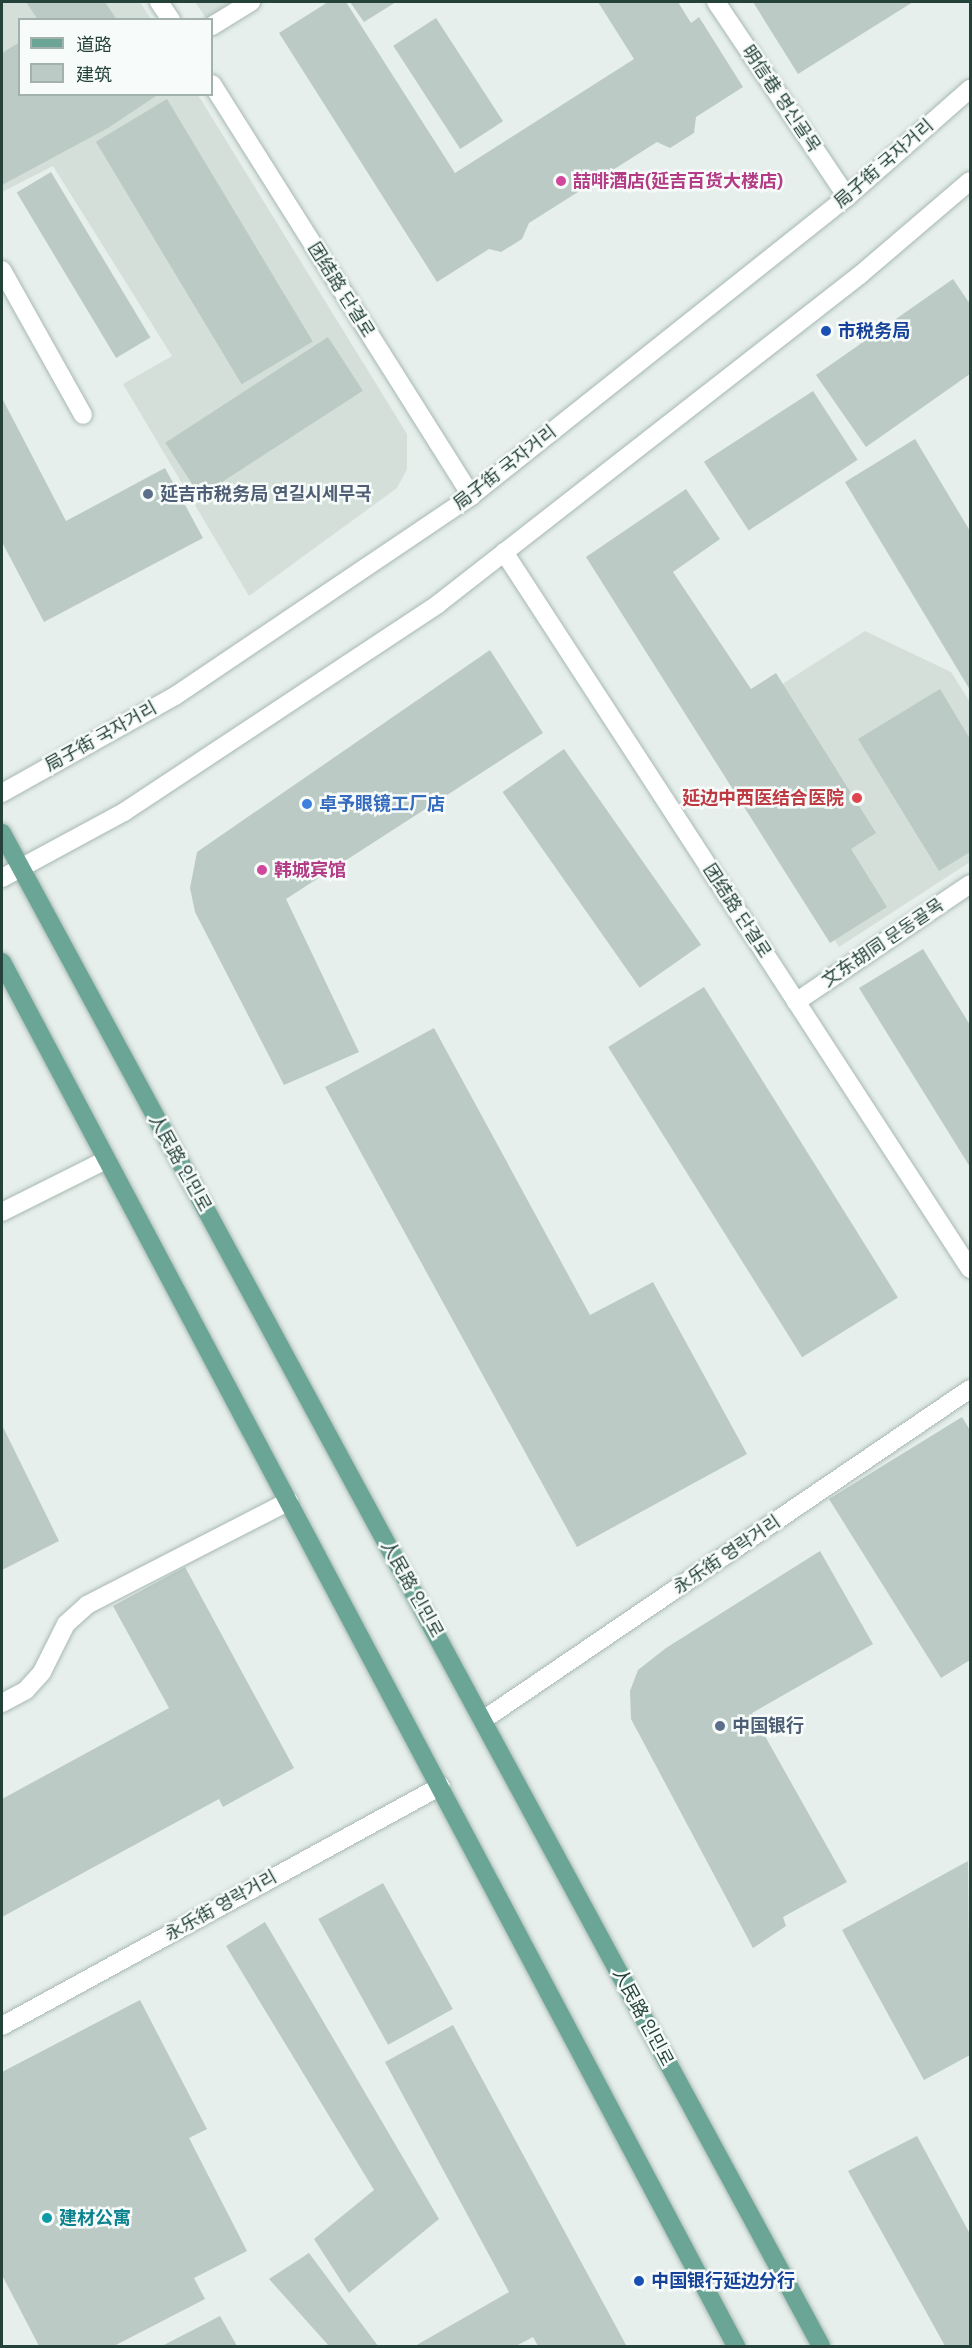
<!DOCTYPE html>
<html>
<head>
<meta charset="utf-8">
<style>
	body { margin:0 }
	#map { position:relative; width:972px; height:2348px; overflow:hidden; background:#e6efeb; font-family:"IBM Plex Sans","Noto Sans SC","Noto Sans KR",sans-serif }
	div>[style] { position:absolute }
	.built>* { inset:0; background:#d4dfda }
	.building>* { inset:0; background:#bbcac4; transform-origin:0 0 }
	.roads { filter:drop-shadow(0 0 2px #a8b8b2) drop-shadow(0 0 2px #a8b8b2) }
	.service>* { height:18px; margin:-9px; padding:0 9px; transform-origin:9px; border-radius:9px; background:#fff }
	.minor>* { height:18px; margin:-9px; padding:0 9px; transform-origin:9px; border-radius:9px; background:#fff }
	.tertiary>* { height:18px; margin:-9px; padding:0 9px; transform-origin:9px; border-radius:9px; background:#fff }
	.secondary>* { height:18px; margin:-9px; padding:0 9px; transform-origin:9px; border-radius:9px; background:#fff }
	.primary>* { height:18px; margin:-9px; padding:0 9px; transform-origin:9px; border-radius:9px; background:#6aa596 }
	.dots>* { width:16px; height:16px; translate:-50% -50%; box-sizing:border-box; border:3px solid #f7fbf9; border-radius:50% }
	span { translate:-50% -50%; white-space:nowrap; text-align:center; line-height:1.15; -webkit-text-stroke:5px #f7fbf9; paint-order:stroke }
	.street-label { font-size:18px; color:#24423a }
	.hotel-label { font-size:18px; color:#b23c85; font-weight:700 }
	.left { translate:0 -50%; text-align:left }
	.transit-label { font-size:18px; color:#164399; font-weight:700 }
	.service-label { font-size:18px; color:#4e5e75; font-weight:700 }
	.health-label { font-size:18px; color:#be3a42; font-weight:700 }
	.right { translate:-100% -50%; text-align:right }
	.shop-label { font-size:18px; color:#366cbe; font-weight:700 }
	.culture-label { font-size:18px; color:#0d838f; font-weight:700 }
	.frame { position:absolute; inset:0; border:3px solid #24423a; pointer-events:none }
	.legend { position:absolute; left:18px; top:18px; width:195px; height:78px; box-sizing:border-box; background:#f7fbf9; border:2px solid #a3b1ad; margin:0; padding:8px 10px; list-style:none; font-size:18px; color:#24423a }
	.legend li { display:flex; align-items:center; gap:12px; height:30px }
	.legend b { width:30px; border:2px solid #a3b1ad }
</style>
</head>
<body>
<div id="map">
	<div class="built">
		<div style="clip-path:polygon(2px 2px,140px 2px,151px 19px,20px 20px,20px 94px,198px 95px,407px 434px,407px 469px,397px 488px,249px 596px,123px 384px,172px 356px,53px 166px,2px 192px)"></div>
		<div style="clip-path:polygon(195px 2px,232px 2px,206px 18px)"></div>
		<div style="clip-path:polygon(865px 631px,951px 672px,970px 702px,970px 862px,839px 947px,703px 735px)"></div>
	</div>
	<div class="building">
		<div style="clip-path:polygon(26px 2px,105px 2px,117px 20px,38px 20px)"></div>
		<div style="clip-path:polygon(328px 2px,346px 2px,455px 173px,634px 59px,598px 2px,678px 2px,691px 23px,699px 17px,743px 87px,696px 117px,694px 133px,670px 148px,657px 142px,529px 223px,522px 239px,501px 252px,489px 249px,437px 282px,279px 33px)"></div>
		<div style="clip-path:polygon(350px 2px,396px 2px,364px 22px)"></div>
		<div style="clip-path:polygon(753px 2px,913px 2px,798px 74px)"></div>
		<div style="left:436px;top:18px;width:123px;height:51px;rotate:57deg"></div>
		<div style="clip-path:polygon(20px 42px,20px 94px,159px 94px,108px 128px,2px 185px,2px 53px)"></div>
		<div style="left:167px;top:99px;width:283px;height:83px;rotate:59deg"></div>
		<div style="left:51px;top:172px;width:193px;height:40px;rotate:59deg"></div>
		<div style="clip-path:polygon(953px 279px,970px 304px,970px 374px,866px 447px,816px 375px)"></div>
		<div style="left:328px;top:337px;width:64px;height:194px;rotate:57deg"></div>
		<div style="left:813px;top:391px;width:82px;height:130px;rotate:57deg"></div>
		<div style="clip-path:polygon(2px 398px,66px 521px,165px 468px,203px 538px,44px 622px,2px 542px)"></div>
		<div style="clip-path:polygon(915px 439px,970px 531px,970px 690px,845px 482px)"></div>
		<div style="clip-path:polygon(686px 489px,720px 539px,673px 572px,751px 689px,776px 673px,876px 833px,851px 849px,887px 907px,830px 943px,586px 557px)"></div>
		<div style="clip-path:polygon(490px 650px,543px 733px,286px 899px,359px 1052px,284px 1085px,195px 912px,190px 888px,197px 852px)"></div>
		<div style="clip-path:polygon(940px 689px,970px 739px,970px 852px,939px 871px,858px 739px)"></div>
		<div style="left:564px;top:749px;width:239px;height:75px;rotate:55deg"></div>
		<div style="clip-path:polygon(923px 949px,970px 1025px,970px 1167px,859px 988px)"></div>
		<div style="left:704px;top:987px;width:366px;height:113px;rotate:58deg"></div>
		<div style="clip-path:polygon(434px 1028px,590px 1315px,653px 1282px,747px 1454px,577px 1547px,325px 1087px)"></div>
		<div style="clip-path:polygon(962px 1417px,970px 1430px,970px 1660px,941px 1678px,829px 1499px)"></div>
		<div style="clip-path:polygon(2px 1425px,59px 1541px,2px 1570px)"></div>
		<div style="clip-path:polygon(820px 1551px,873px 1644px,752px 1713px,847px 1882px,783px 1917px,786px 1926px,753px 1948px,631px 1719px,630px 1691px,638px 1670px,666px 1648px)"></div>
		<div style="clip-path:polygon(185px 1567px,294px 1768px,223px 1807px,219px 1799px,2px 1917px,2px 1799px,169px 1708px,113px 1606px)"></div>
		<div style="clip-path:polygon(968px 1861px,970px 2055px,924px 2080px,842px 1930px)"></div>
		<div style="left:383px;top:1883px;width:144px;height:74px;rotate:61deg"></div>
		<div style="clip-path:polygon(265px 1922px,439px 2219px,349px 2293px,314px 2239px,374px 2190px,226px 1946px)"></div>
		<div style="clip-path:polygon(140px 2000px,207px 2129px,189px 2138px,247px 2251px,194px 2278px,205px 2299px,114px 2346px,39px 2346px,2px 2275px,2px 2072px)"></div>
		<div style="clip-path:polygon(453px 2025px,626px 2345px,624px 2346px,538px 2346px,533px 2337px,516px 2346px,415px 2346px,509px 2292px,385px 2062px)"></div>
		<div style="clip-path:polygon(917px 2136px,970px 2234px,970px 2345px,967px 2346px,945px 2346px,848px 2171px)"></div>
		<div style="clip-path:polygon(309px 2253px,378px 2346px,329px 2346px,269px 2279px)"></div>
		<div style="clip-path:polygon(220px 2316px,237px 2346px,162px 2346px)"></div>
	</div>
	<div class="roads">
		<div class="service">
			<div style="left:2px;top:270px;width:166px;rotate:60.8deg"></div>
			<div style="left:2px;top:1212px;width:116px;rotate:-26.6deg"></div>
			<div style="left:2px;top:1703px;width:27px;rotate:-28deg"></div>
			<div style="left:26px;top:1690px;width:24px;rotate:-48deg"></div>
			<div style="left:42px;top:1672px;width:54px;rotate:-63.4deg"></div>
			<div style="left:66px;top:1624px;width:28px;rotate:-42deg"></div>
			<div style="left:87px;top:1605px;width:227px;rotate:-27.2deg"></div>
		</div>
		<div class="minor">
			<div style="left:159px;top:2px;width:22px;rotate:56deg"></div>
			<div style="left:716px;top:2px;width:235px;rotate:56.1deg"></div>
			<div style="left:212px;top:26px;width:46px;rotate:-31.6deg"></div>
			<div style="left:212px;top:84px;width:487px;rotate:57.8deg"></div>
			<div style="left:504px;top:552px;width:855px;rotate:56.98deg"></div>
			<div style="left:796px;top:1002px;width:210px;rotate:-34.1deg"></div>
			<div style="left:483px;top:1720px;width:589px;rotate:-34.2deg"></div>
		</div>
		<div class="tertiary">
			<div style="left:2px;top:2026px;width:500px;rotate:-28.67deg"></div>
		</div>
		<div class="secondary">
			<div style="left:2px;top:793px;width:198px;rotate:-29.3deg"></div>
			<div style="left:175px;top:696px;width:357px;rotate:-34deg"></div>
			<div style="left:471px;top:496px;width:480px;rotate:-38.5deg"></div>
			<div style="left:847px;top:197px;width:164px;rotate:-41.3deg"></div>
			<div style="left:2px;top:878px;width:139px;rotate:-28.4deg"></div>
			<div style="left:124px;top:812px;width:377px;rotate:-33.5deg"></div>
			<div style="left:438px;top:604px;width:536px;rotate:-37.96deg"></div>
			<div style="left:861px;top:274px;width:143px;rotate:-40.5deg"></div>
		</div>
		<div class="primary">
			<div style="left:2px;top:833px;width:1720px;rotate:61.57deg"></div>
			<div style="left:2px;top:962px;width:1567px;rotate:62.06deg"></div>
		</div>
	</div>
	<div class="dots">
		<div style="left:561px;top:181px;background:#d1479c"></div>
		<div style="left:826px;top:331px;background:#1a4fb4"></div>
		<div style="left:148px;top:494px;background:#5c6f8a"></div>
		<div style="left:857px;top:798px;background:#e0444e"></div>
		<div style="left:307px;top:804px;background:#3f7fe0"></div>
		<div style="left:262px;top:870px;background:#d1479c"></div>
		<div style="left:720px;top:1726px;background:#5c6f8a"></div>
		<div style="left:47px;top:2218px;background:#0f9aa8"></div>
		<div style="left:639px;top:2281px;background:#1a4fb4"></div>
	</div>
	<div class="street-label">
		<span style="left:781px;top:99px;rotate:56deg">明信巷 명신골목</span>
		<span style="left:884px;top:164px;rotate:-41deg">局子街 국자거리</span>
		<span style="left:341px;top:290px;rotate:58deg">团结路 단결로</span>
		<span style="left:505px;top:468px;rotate:-38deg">局子街 국자거리</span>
		<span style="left:101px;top:737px;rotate:-29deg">局子街 국자거리</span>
		<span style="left:737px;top:911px;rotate:57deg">团结路 단결로</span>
		<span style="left:883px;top:943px;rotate:-34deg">文东胡同 문동골목</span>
		<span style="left:180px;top:1163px;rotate:61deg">人民路 인민로</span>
		<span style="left:727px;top:1555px;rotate:-34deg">永乐街 영락거리</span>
		<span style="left:412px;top:1589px;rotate:61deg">人民路 인민로</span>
		<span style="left:221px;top:1906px;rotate:-29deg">永乐街 영락거리</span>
		<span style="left:643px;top:2017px;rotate:62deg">人民路 인민로</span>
	</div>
	<div class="hotel-label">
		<span class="left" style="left:573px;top:181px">喆啡酒店(延吉百货大楼店)</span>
		<span class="left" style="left:274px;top:870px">韩城宾馆</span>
	</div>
	<div class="transit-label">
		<span class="left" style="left:838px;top:331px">市税务局</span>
		<span class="left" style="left:651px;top:2281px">中国银行延边分行</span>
	</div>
	<div class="service-label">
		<span class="left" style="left:160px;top:494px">延吉市税务局 연길시세무국</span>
		<span class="left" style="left:732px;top:1726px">中国银行</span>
	</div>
	<div class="health-label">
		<span class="right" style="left:844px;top:798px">延边中西医结合医院</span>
	</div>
	<div class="shop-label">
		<span class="left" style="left:319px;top:804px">卓予眼镜工厂店</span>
	</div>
	<div class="culture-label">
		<span class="left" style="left:59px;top:2218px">建材公寓</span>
	</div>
	<div class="frame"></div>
	<ul class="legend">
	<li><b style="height:8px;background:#6aa596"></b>道路</li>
	<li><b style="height:16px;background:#bbcac4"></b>建筑</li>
	</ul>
</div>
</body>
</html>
